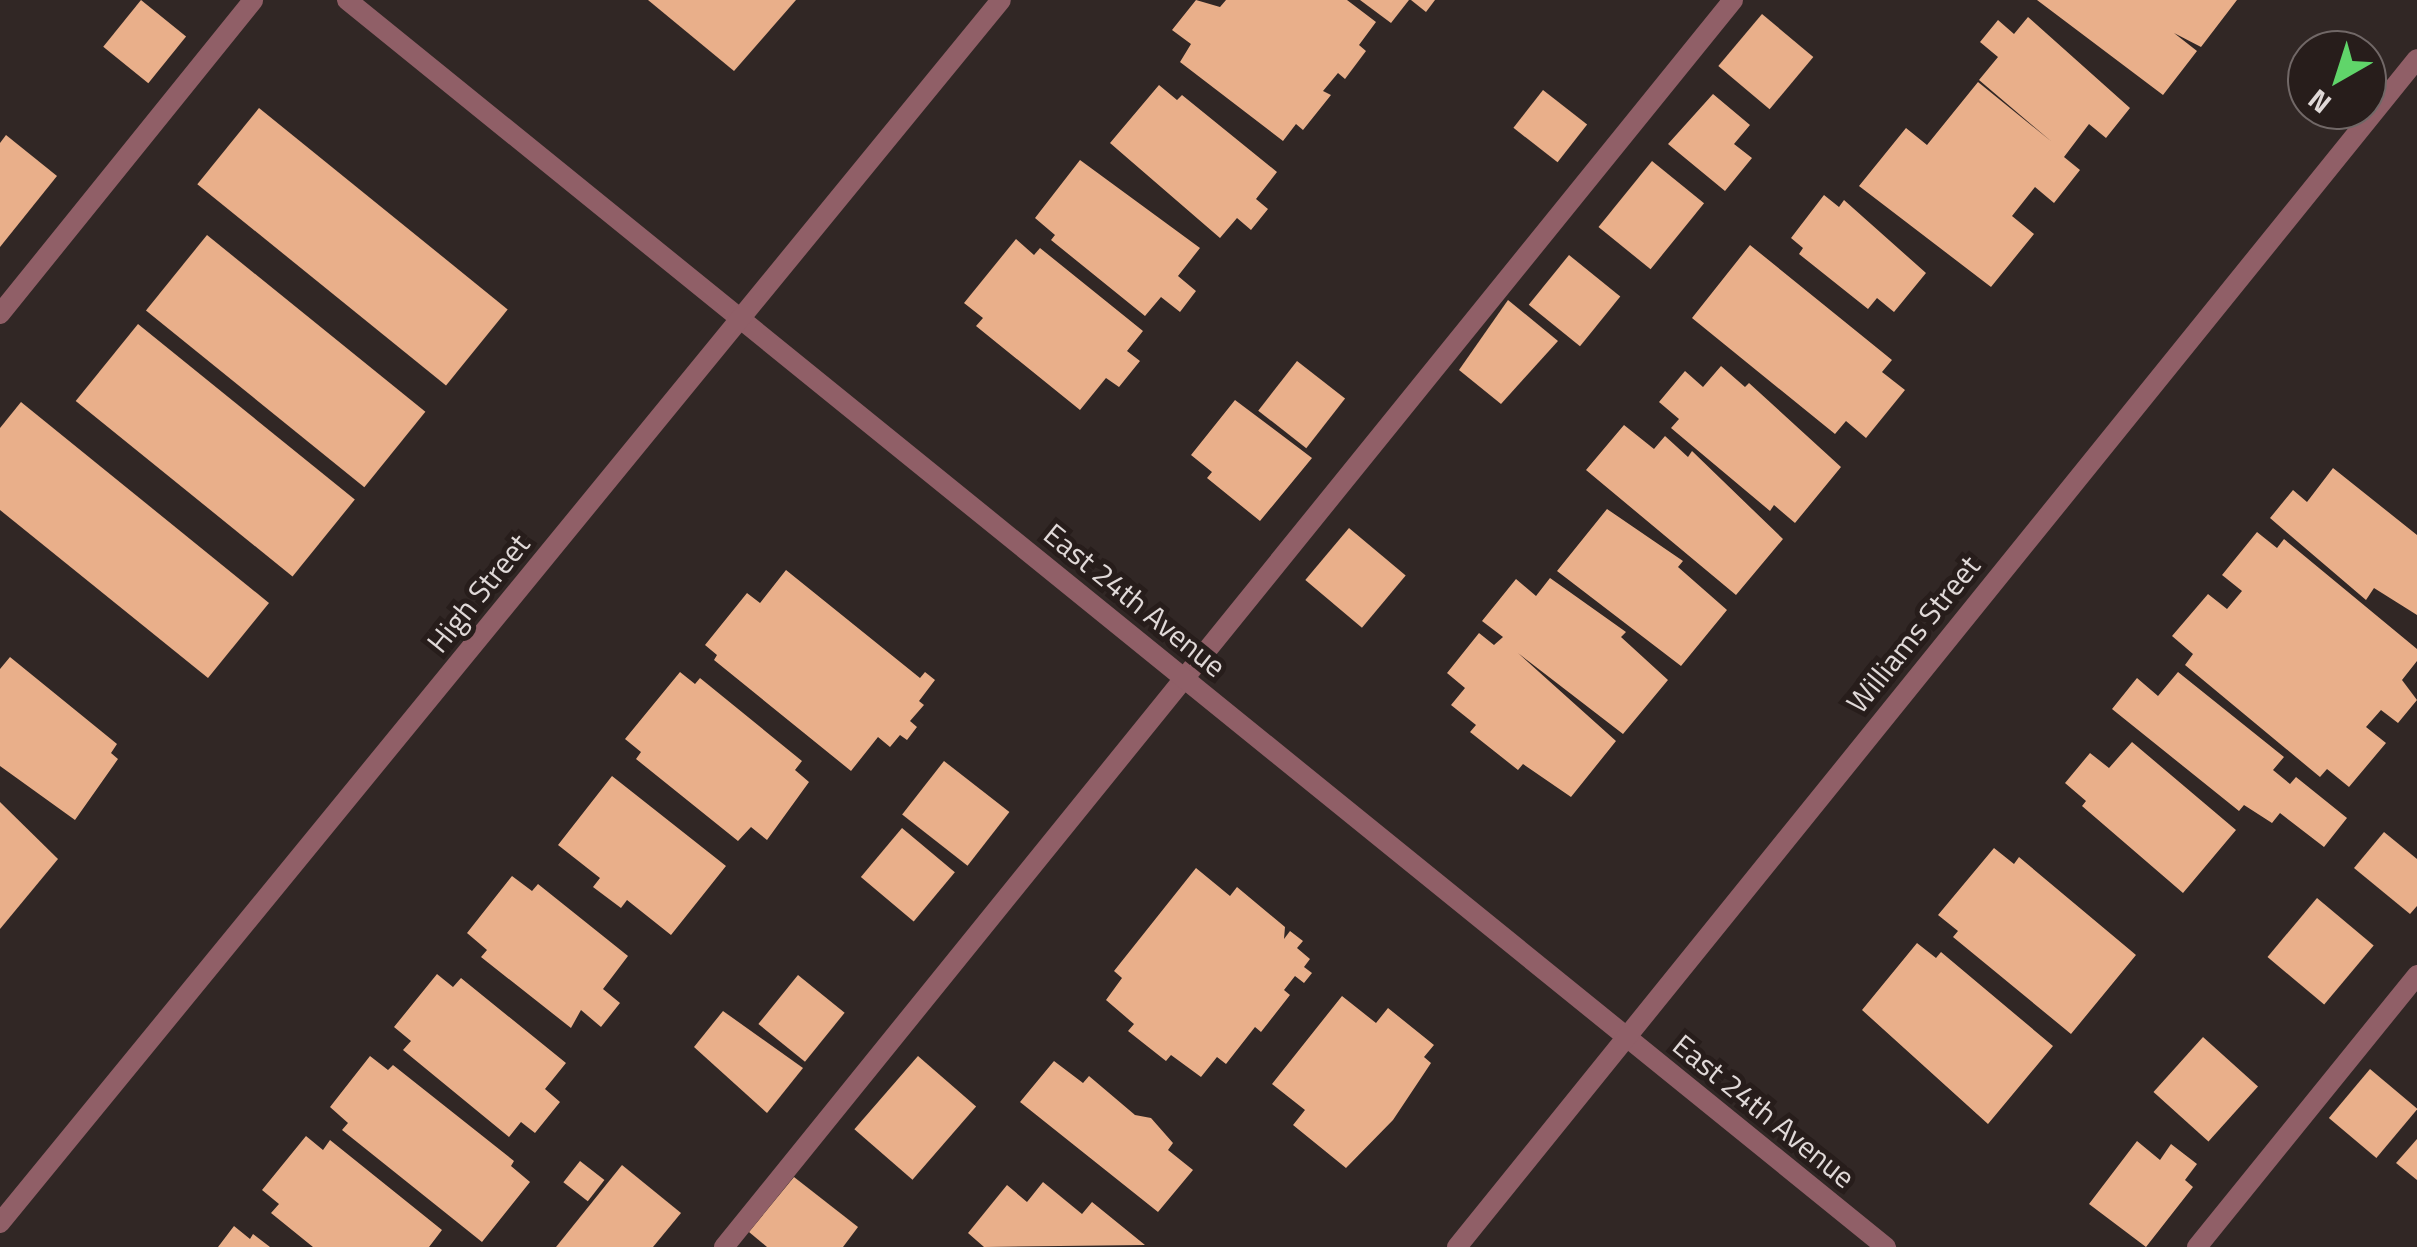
<!DOCTYPE html>
<html>
<head>
<meta charset="utf-8">
<style>
	body { margin:0 }
	#map { position:relative; width:2417px; height:1247px; overflow:hidden; background:#312725; font-family:"Titillium Web",sans-serif }
	div>[style] { position:absolute }
	.building>* { inset:0; background:#e9af8a; transform-origin:0 0 }
	.service>* { height:20px; margin:-10px; padding:0 10px; transform-origin:10px; border-radius:10px; background:#905f67 }
	.minor>* { height:20px; margin:-10px; padding:0 10px; transform-origin:10px; border-radius:10px; background:#905f67 }
	span { translate:-50% -50%; white-space:nowrap; text-align:center; line-height:1.15; -webkit-text-stroke:10px #271d1b; paint-order:stroke }
	.street-label { font-size:30px; color:#e0d9d8 }
	.north { position:absolute; left:2287px; top:30px; width:100px; height:100px; box-sizing:border-box; background:#271d1b; border:2px solid #716867; border-radius:50%; rotate:219deg; font-size:28px; font-weight:700; line-height:40px; text-align:center; color:#e0d9d8 }
	.north::after { content:''; display:block; margin:auto; width:35px; height:45px; background:#60d56a; clip-path:polygon(50% 0,100% 100%,50% 72%,0 100%) }
</style>
</head>
<body>
<div id="map">
	<div class="building">
		<div style="left:141px;top:0;width:58px;height:60px;rotate:39deg"></div>
		<div style="clip-path:polygon(648px 0,796px 0,734px 71px)"></div>
		<div style="clip-path:polygon(1196px 0,1220px 7px,1226px 0,1347px 0,1376px 22px,1359px 45px,1366px 51px,1345px 79px,1338px 73px,1323px 91px,1331px 95px,1303px 130px,1296px 124px,1283px 141px,1180px 62px,1191px 44px,1172px 30px)"></div>
		<div style="clip-path:polygon(1360px 0,1409px 0,1391px 23px)"></div>
		<div style="clip-path:polygon(1411px 0,1435px 0,1426px 12px)"></div>
		<div style="clip-path:polygon(2037px 0,2237px 0,2201px 47px,2174px 33px,2197px 51px,2163px 95px)"></div>
		<div style="left:1762px;top:14px;width:67px;height:68px;rotate:40deg"></div>
		<div style="clip-path:polygon(2028px 17px,2130px 108px,2106px 138px,2089px 124px,2064px 157px,2080px 170px,2054px 203px,2035px 187px,2012px 216px,2034px 234px,1991px 287px,1859px 186px,1906px 128px,1927px 145px,1978px 82px,2052px 142px,1979px 80px,1998px 57px,1980px 42px,1998px 20px,2014px 34px)"></div>
		<div style="clip-path:polygon(1159px 85px,1177px 100px,1182px 95px,1277px 172px,1256px 199px,1268px 209px,1251px 230px,1237px 218px,1220px 238px,1110px 143px)"></div>
		<div style="left:1543px;top:90px;width:56px;height:48px;rotate:38deg"></div>
		<div style="clip-path:polygon(1713px 94px,1750px 125px,1734px 144px,1752px 158px,1725px 191px,1668px 144px)"></div>
		<div style="left:259px;top:108px;width:320px;height:98px;rotate:39deg"></div>
		<div style="clip-path:polygon(6px 135px,57px 176px,0 247px,0 143px)"></div>
		<div style="clip-path:polygon(1080px 160px,1200px 248px,1178px 276px,1196px 291px,1180px 312px,1161px 297px,1145px 316px,1051px 240px,1055px 235px,1035px 218px)"></div>
		<div style="left:1652px;top:161px;width:67px;height:85px;rotate:39deg"></div>
		<div style="clip-path:polygon(1824px 195px,1839px 207px,1844px 200px,1926px 273px,1894px 312px,1877px 298px,1868px 309px,1799px 254px,1803px 248px,1791px 238px)"></div>
		<div style="left:207px;top:235px;width:281px;height:97px;rotate:39deg"></div>
		<div style="clip-path:polygon(1016px 239px,1034px 255px,1040px 248px,1143px 331px,1127px 351px,1140px 361px,1119px 387px,1106px 378px,1080px 410px,976px 326px,983px 318px,964px 303px)"></div>
		<div style="clip-path:polygon(1750px 245px,1892px 360px,1882px 372px,1905px 390px,1866px 438px,1846px 421px,1835px 434px,1692px 318px)"></div>
		<div style="left:1569px;top:255px;width:66px;height:64px;rotate:39deg"></div>
		<div style="clip-path:polygon(1508px 300px,1558px 341px,1501px 404px,1459px 370px)"></div>
		<div style="left:138px;top:324px;width:279px;height:99px;rotate:39deg"></div>
		<div style="left:1297px;top:361px;width:61px;height:63px;rotate:38deg"></div>
		<div style="clip-path:polygon(1721px 366px,1745px 387px,1749px 383px,1841px 467px,1795px 523px,1774px 505px,1770px 511px,1671px 428px,1679px 419px,1659px 402px,1685px 371px,1703px 387px)"></div>
		<div style="clip-path:polygon(1235px 400px,1312px 458px,1260px 521px,1207px 478px,1212px 472px,1191px 455px)"></div>
		<div style="clip-path:polygon(21px 402px,269px 603px,208px 678px,0 510px,0 428px)"></div>
		<div style="clip-path:polygon(1624px 425px,1654px 449px,1665px 436px,1688px 457px,1692px 451px,1783px 539px,1736px 595px,1586px 470px)"></div>
		<div style="clip-path:polygon(2333px 468px,2417px 535px,2417px 615px,2374px 588px,2366px 600px,2270px 518px,2293px 490px,2307px 502px)"></div>
		<div style="clip-path:polygon(1607px 509px,1683px 561px,1678px 567px,1727px 610px,1681px 666px,1557px 571px)"></div>
		<div style="left:1349px;top:528px;width:74px;height:68px;rotate:40deg"></div>
		<div style="clip-path:polygon(2257px 532px,2277px 548px,2284px 539px,2417px 649px,2417px 661px,2402px 680px,2417px 700px,2398px 723px,2381px 710px,2366px 727px,2386px 743px,2349px 787px,2327px 769px,2320px 777px,2185px 665px,2193px 654px,2172px 636px,2208px 594px,2227px 609px,2242px 591px,2222px 575px)"></div>
		<div style="clip-path:polygon(786px 570px,920px 678px,925px 672px,935px 680px,919px 701px,924px 705px,910px 721px,917px 727px,907px 740px,900px 735px,890px 747px,878px 737px,851px 771px,714px 660px,717px 655px,705px 645px,747px 593px,760px 603px)"></div>
		<div style="clip-path:polygon(1550px 578px,1626px 632px,1621px 637px,1668px 680px,1623px 734px,1518px 653px,1616px 741px,1571px 797px,1523px 764px,1518px 770px,1470px 732px,1476px 725px,1451px 705px,1465px 688px,1447px 673px,1479px 633px,1494px 645px,1503px 637px,1482px 621px,1516px 579px,1536px 596px)"></div>
		<div style="clip-path:polygon(10px 657px,117px 744px,111px 753px,118px 759px,75px 820px,0 766px,0 669px)"></div>
		<div style="clip-path:polygon(680px 672px,695px 684px,700px 678px,802px 761px,795px 770px,809px 782px,767px 840px,751px 827px,738px 841px,636px 759px,641px 752px,625px 739px)"></div>
		<div style="clip-path:polygon(2178px 672px,2284px 757px,2273px 770px,2290px 784px,2296px 777px,2347px 818px,2324px 847px,2280px 813px,2272px 823px,2244px 805px,2239px 811px,2112px 709px,2137px 678px,2158px 696px)"></div>
		<div style="clip-path:polygon(2132px 742px,2236px 830px,2183px 893px,2082px 806px,2086px 801px,2065px 783px,2090px 753px,2109px 768px)"></div>
		<div style="left:944px;top:761px;width:83px;height:68px;rotate:38deg"></div>
		<div style="clip-path:polygon(612px 776px,726px 866px,671px 935px,627px 900px,621px 908px,593px 887px,600px 878px,558px 845px)"></div>
		<div style="clip-path:polygon(0 802px,58px 859px,0 929px)"></div>
		<div style="left:902px;top:828px;width:69px;height:64px;rotate:40deg"></div>
		<div style="clip-path:polygon(2384px 832px,2417px 859px,2417px 906px,2410px 914px,2354px 868px)"></div>
		<div style="clip-path:polygon(1994px 848px,2014px 864px,2019px 857px,2136px 955px,2071px 1034px,1953px 937px,1958px 931px,1938px 915px)"></div>
		<div style="clip-path:polygon(1196px 868px,1230px 896px,1237px 887px,1285px 927px,1284px 939px,1290px 931px,1303px 941px,1297px 948px,1310px 959px,1304px 967px,1312px 973px,1304px 983px,1295px 976px,1284px 990px,1290px 995px,1261px 1032px,1255px 1027px,1226px 1064px,1217px 1057px,1201px 1077px,1171px 1055px,1166px 1061px,1128px 1031px,1134px 1024px,1106px 1000px,1122px 978px,1114px 971px)"></div>
		<div style="clip-path:polygon(512px 876px,532px 891px,538px 884px,628px 956px,603px 989px,620px 1003px,601px 1027px,581px 1010px,571px 1028px,481px 957px,487px 950px,467px 933px)"></div>
		<div style="left:2317px;top:898px;width:74px;height:77px;rotate:40deg"></div>
		<div style="clip-path:polygon(1917px 943px,1936px 958px,1941px 952px,2053px 1046px,1988px 1124px,1862px 1010px)"></div>
		<div style="clip-path:polygon(437px 974px,453px 987px,461px 978px,566px 1063px,545px 1089px,560px 1102px,535px 1133px,521px 1122px,509px 1137px,403px 1050px,411px 1041px,394px 1027px)"></div>
		<div style="left:798px;top:975px;width:60px;height:63px;rotate:39deg"></div>
		<div style="clip-path:polygon(1342px 996px,1376px 1023px,1388px 1008px,1434px 1045px,1424px 1057px,1431px 1063px,1393px 1120px,1346px 1168px,1293px 1125px,1305px 1110px,1272px 1084px)"></div>
		<div style="clip-path:polygon(723px 1011px,803px 1068px,767px 1113px,694px 1047px)"></div>
		<div style="left:2203px;top:1037px;width:74px;height:74px;rotate:42deg"></div>
		<div style="clip-path:polygon(370px 1056px,388px 1070px,393px 1065px,514px 1161px,511px 1166px,530px 1182px,482px 1242px,342px 1130px,348px 1123px,330px 1107px)"></div>
		<div style="left:918px;top:1056px;width:77px;height:97px;rotate:41deg"></div>
		<div style="clip-path:polygon(1054px 1061px,1083px 1083px,1089px 1076px,1135px 1115px,1151px 1118px,1173px 1143px,1168px 1150px,1193px 1170px,1158px 1212px,1020px 1102px)"></div>
		<div style="left:2370px;top:1069px;width:62px;height:64px;rotate:40deg"></div>
		<div style="clip-path:polygon(306px 1136px,323px 1150px,330px 1140px,442px 1230px,429px 1247px,313px 1247px,271px 1213px,279px 1204px,262px 1190px)"></div>
		<div style="clip-path:polygon(2417px 1139px,2417px 1180px,2396px 1163px)"></div>
		<div style="clip-path:polygon(2137px 1141px,2160px 1160px,2171px 1144px,2197px 1164px,2185px 1180px,2193px 1187px,2146px 1247px,2089px 1204px)"></div>
		<div style="left:580px;top:1161px;width:31px;height:27px;rotate:38deg"></div>
		<div style="clip-path:polygon(622px 1165px,681px 1213px,653px 1247px,556px 1247px)"></div>
		<div style="clip-path:polygon(794px 1177px,858px 1227px,843px 1247px,767px 1247px,749px 1232px)"></div>
		<div style="clip-path:polygon(1043px 1182px,1082px 1214px,1092px 1202px,1145px 1245px,984px 1247px,968px 1233px,1007px 1185px,1027px 1202px)"></div>
		<div style="clip-path:polygon(234px 1226px,250px 1239px,253px 1234px,270px 1247px,218px 1247px)"></div>
	</div>
	<div class="service">
		<div style="left:0;top:314px;width:403px;rotate:-51.1deg"></div>
		<div style="left:724px;top:1247px;width:1604px;rotate:-51.02deg"></div>
		<div style="left:2197px;top:1247px;width:350px;rotate:-51deg"></div>
	</div>
	<div class="minor">
		<div style="left:347px;top:0;width:1981px;rotate:39.02deg"></div>
		<div style="left:0;top:1223px;width:1580px;rotate:-50.7deg"></div>
		<div style="left:1457px;top:1247px;width:1527px;rotate:-51.06deg"></div>
	</div>
	<div class="street-label">
		<span style="left:478px;top:593px;rotate:-51deg">High Street</span>
		<span style="left:1135px;top:600px;rotate:39deg">East 24th Avenue</span>
		<span style="left:1913px;top:634px;rotate:-51deg">Williams Street</span>
		<span style="left:1764px;top:1111px;rotate:39deg">East 24th Avenue</span>
	</div>
	<div class="north">N</div>
</div>
</body>
</html>
